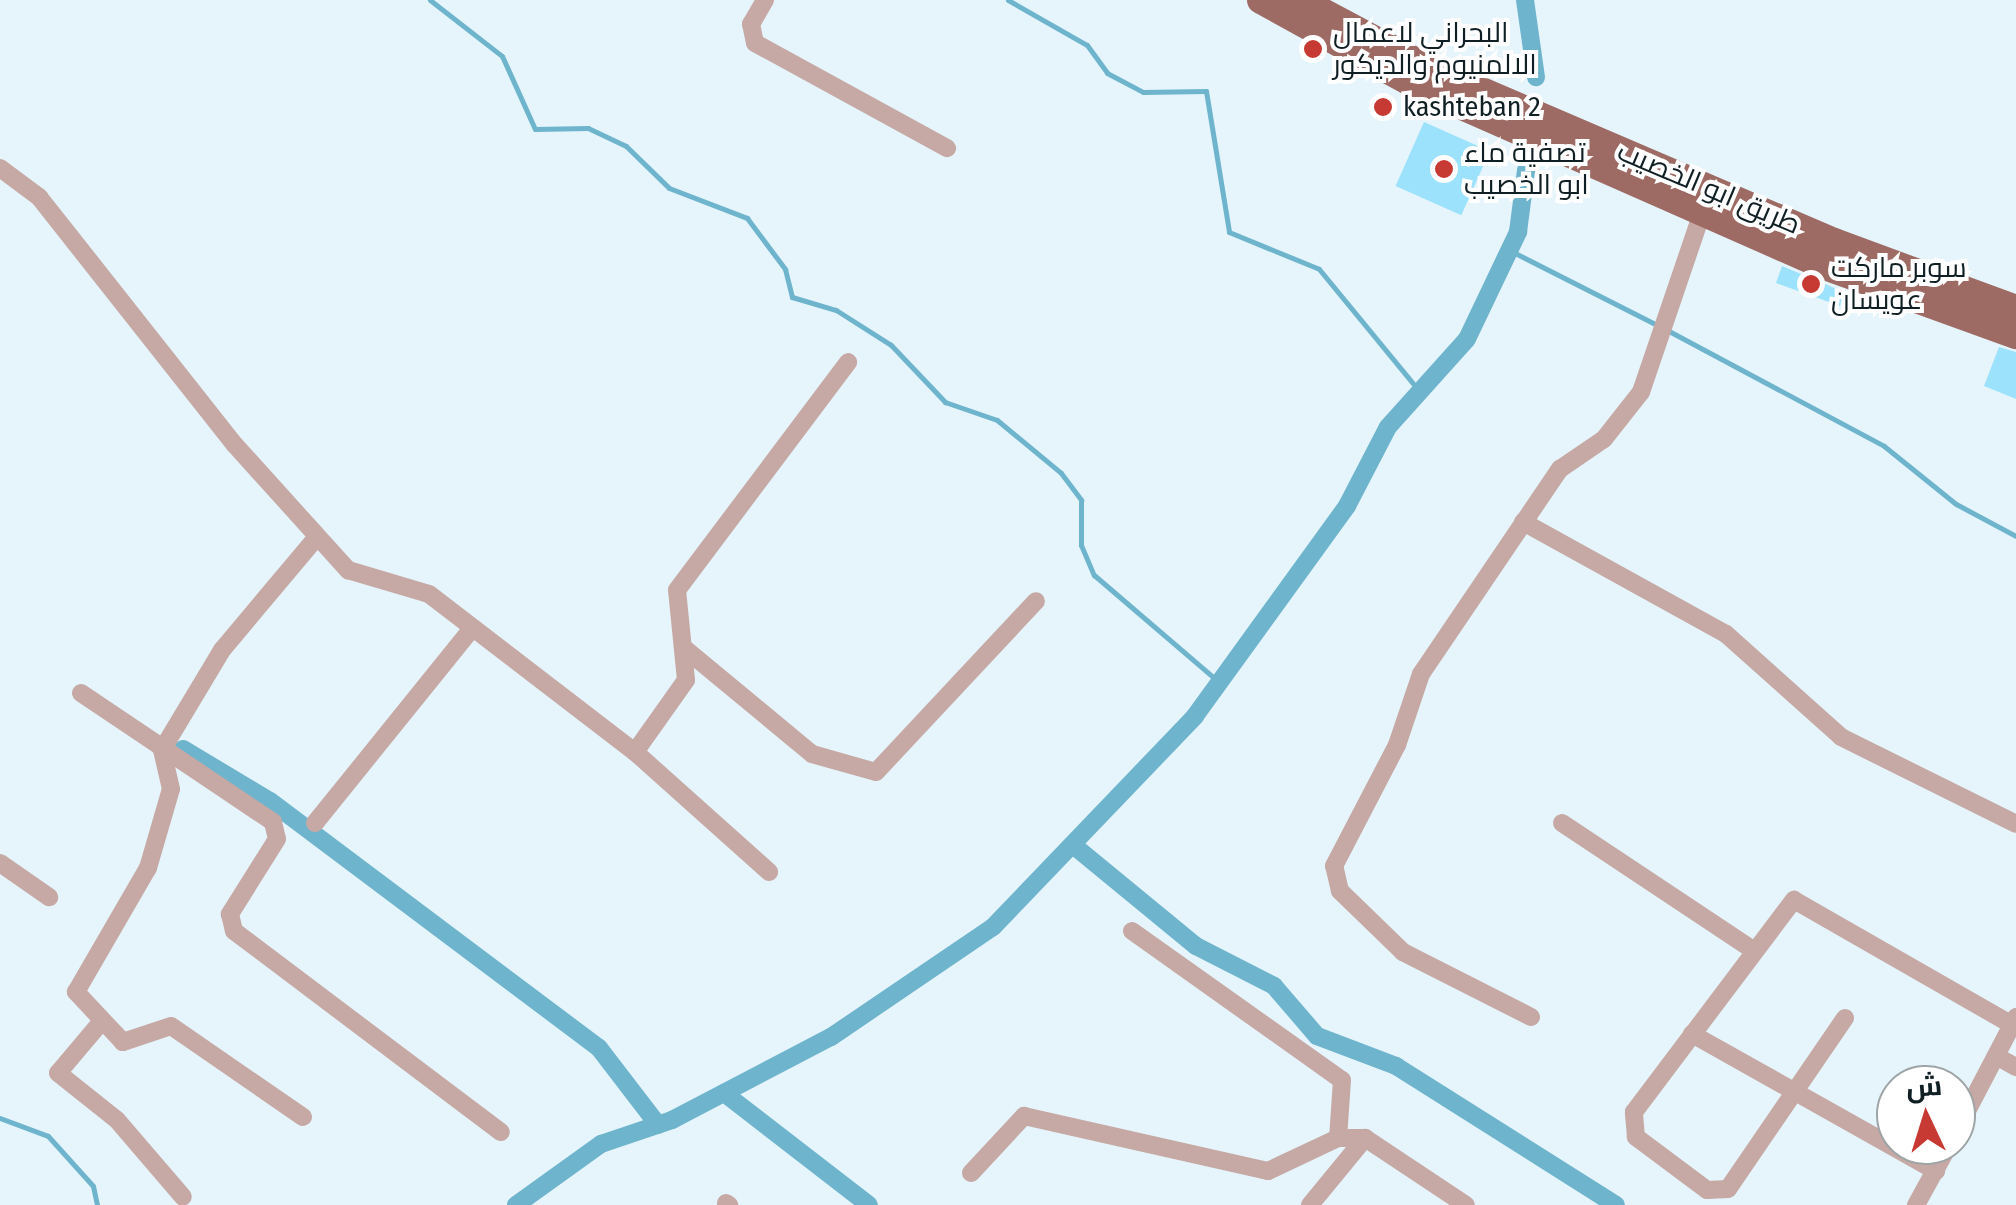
<!DOCTYPE html>
<html>
<head>
<meta charset="utf-8">
<style>
	body { margin:0 }
	#map { position:relative; width:2016px; height:1205px; overflow:hidden; background:#e5f5fb; font-family:"Fira Sans Condensed",Cairo,sans-serif }
	div>[style] { position:absolute }
	.stream>* { height:5px; margin:-2.5px; padding:0 2.5px; transform-origin:2.5px; border-radius:2.5px; background:#6eb4cd }
	.canal>* { height:18px; margin:-9px; padding:0 9px; transform-origin:9px; border-radius:9px; background:#6eb4cd }
	.building>* { inset:0; background:#9ce2fc; transform-origin:0 0 }
	.minor>* { height:18px; margin:-9px; padding:0 9px; transform-origin:9px; border-radius:9px; background:#c6a8a4 }
	.primary>* { height:28px; margin:-14px; padding:0 14px; transform-origin:14px; border-radius:14px; background:#9e6a64 }
	.dots>* { width:28px; height:28px; translate:-50% -50%; box-sizing:border-box; border:5px solid #fff; border-radius:50% }
	span { translate:-50% -50%; white-space:nowrap; text-align:center; line-height:1.15; -webkit-text-stroke:8px #fff; paint-order:stroke }
	.poi-label { font-size:28px; color:#101f24 }
	.left { translate:0 -50%; text-align:left }
	.street-label { font-size:28px; color:#101f24 }
	.north { position:absolute; left:1876px; top:1065px; width:100px; height:100px; box-sizing:border-box; background:#fff; border:2px solid #9fa5a7; border-radius:50%; rotate:356deg; font-size:28px; font-weight:700; line-height:40px; text-align:center; color:#101f24 }
	.north::after { content:''; display:block; margin:auto; width:35px; height:45px; background:#c73933; clip-path:polygon(50% 0,100% 100%,50% 72%,0 100%) }
</style>
</head>
<body>
<div id="map">
	<div class="stream">
		<div style="left:430px;top:0;width:91px;rotate:37.9deg"></div>
		<div style="left:502px;top:56px;width:80px;rotate:65.7deg"></div>
		<div style="left:535px;top:129px;width:53px;rotate:-1.1deg"></div>
		<div style="left:588px;top:128px;width:42px;rotate:25.3deg"></div>
		<div style="left:626px;top:146px;width:60px;rotate:44.3deg"></div>
		<div style="left:669px;top:188px;width:84px;rotate:21deg"></div>
		<div style="left:747px;top:218px;width:64px;rotate:53.3deg"></div>
		<div style="left:785px;top:269px;width:29px;rotate:76deg"></div>
		<div style="left:792px;top:297px;width:46px;rotate:16.5deg"></div>
		<div style="left:836px;top:310px;width:65px;rotate:32.5deg"></div>
		<div style="left:891px;top:345px;width:79px;rotate:46.5deg"></div>
		<div style="left:945px;top:402px;width:55px;rotate:19.1deg"></div>
		<div style="left:997px;top:420px;width:83px;rotate:39.6deg"></div>
		<div style="left:1061px;top:473px;width:34px;rotate:53deg"></div>
		<div style="left:1081px;top:500px;width:45px;rotate:90deg"></div>
		<div style="left:1081px;top:545px;width:33px;rotate:67deg"></div>
		<div style="left:1094px;top:575px;width:165px;rotate:40.6deg"></div>
		<div style="left:1008px;top:0;width:91px;rotate:29.7deg"></div>
		<div style="left:1087px;top:45px;width:34px;rotate:54deg"></div>
		<div style="left:1107px;top:73px;width:41px;rotate:27.8deg"></div>
		<div style="left:1143px;top:92px;width:63px;rotate:-0.9deg"></div>
		<div style="left:1206px;top:91px;width:143px;rotate:80.7deg"></div>
		<div style="left:1229px;top:232px;width:97px;rotate:22.3deg"></div>
		<div style="left:1319px;top:269px;width:159px;rotate:50.6deg"></div>
		<div style="left:1509px;top:250px;width:166px;rotate:26.9deg"></div>
		<div style="left:1667px;top:330px;width:246px;rotate:28.1deg"></div>
		<div style="left:1884px;top:446px;width:92px;rotate:38.9deg"></div>
		<div style="left:1956px;top:504px;width:68px;rotate:28.1deg"></div>
		<div style="left:0;top:1118px;width:51px;rotate:20.6deg"></div>
		<div style="left:48px;top:1136px;width:67px;rotate:48deg"></div>
		<div style="left:93px;top:1186px;width:19px;rotate:78deg"></div>
	</div>
	<div class="canal">
		<div style="left:1525px;top:0;width:78px;rotate:81.9deg"></div>
		<div style="left:183px;top:749px;width:101px;rotate:30.9deg"></div>
		<div style="left:270px;top:801px;width:411px;rotate:36.9deg"></div>
		<div style="left:599px;top:1048px;width:97px;rotate:52.5deg"></div>
		<div style="left:1073px;top:845px;width:159px;rotate:39.4deg"></div>
		<div style="left:1196px;top:946px;width:88px;rotate:27.1deg"></div>
		<div style="left:1274px;top:986px;width:66px;rotate:49.3deg"></div>
		<div style="left:1317px;top:1036px;width:85px;rotate:20.8deg"></div>
		<div style="left:1396px;top:1066px;width:260px;rotate:32.3deg"></div>
		<div style="left:724px;top:1093px;width:183px;rotate:37.7deg"></div>
		<div style="left:516px;top:1205px;width:105px;rotate:-35.7deg"></div>
		<div style="left:601px;top:1144px;width:75px;rotate:-18.7deg"></div>
		<div style="left:672px;top:1120px;width:179px;rotate:-27.6deg"></div>
		<div style="left:831px;top:1037px;width:196px;rotate:-34.2deg"></div>
		<div style="left:993px;top:927px;width:292px;rotate:-46.2deg"></div>
		<div style="left:1195px;top:716px;width:259px;rotate:-54.1deg"></div>
		<div style="left:1347px;top:506px;width:89px;rotate:-62.6deg"></div>
		<div style="left:1388px;top:427px;width:118px;rotate:-48.1deg"></div>
		<div style="left:1467px;top:339px;width:119px;rotate:-64.5deg"></div>
		<div style="left:1518px;top:232px;width:63px;rotate:-82.6deg"></div>
	</div>
	<div class="building">
		<div style="left:1424px;top:122px;width:72px;height:70px;rotate:24deg"></div>
		<div style="clip-path:polygon(1782px 266px,1844px 292px,1840px 306px,1776px 283px)"></div>
		<div style="clip-path:polygon(1999px 347px,2016px 352px,2016px 399px,1984px 386px)"></div>
	</div>
	<div class="minor">
		<div style="left:765px;top:0;width:28px;rotate:120deg"></div>
		<div style="left:751px;top:24px;width:19px;rotate:78deg"></div>
		<div style="left:755px;top:43px;width:219px;rotate:28.7deg"></div>
		<div style="left:0;top:168px;width:49px;rotate:36.6deg"></div>
		<div style="left:39px;top:197px;width:316px;rotate:51.7deg"></div>
		<div style="left:235px;top:445px;width:169px;rotate:47.9deg"></div>
		<div style="left:348px;top:570px;width:84px;rotate:16.5deg"></div>
		<div style="left:429px;top:594px;width:260px;rotate:37.5deg"></div>
		<div style="left:635px;top:752px;width:180px;rotate:41.8deg"></div>
		<div style="left:1523px;top:522px;width:232px;rotate:28.9deg"></div>
		<div style="left:1726px;top:634px;width:154px;rotate:41.8deg"></div>
		<div style="left:1841px;top:737px;width:195px;rotate:26.4deg"></div>
		<div style="left:684px;top:648px;width:166px;rotate:39.6deg"></div>
		<div style="left:812px;top:754px;width:66px;rotate:15.7deg"></div>
		<div style="left:876px;top:772px;width:234px;rotate:-46.9deg"></div>
		<div style="left:81px;top:693px;width:231px;rotate:33.9deg"></div>
		<div style="left:273px;top:822px;width:17px;rotate:77deg"></div>
		<div style="left:277px;top:839px;width:89px;rotate:122.1deg"></div>
		<div style="left:230px;top:914px;width:17px;rotate:77deg"></div>
		<div style="left:234px;top:931px;width:334px;rotate:37deg"></div>
		<div style="left:635px;top:752px;width:88px;rotate:-54.7deg"></div>
		<div style="left:686px;top:680px;width:90px;rotate:-95.7deg"></div>
		<div style="left:677px;top:590px;width:285px;rotate:-53.1deg"></div>
		<div style="left:315px;top:823px;width:247px;rotate:-51.1deg"></div>
		<div style="left:1562px;top:823px;width:228px;rotate:33.6deg"></div>
		<div style="left:0;top:863px;width:60px;rotate:34.8deg"></div>
		<div style="left:1132px;top:931px;width:257px;rotate:35.4deg"></div>
		<div style="left:1342px;top:1080px;width:58px;rotate:93.9deg"></div>
		<div style="left:1531px;top:1017px;width:144px;rotate:-153.1deg"></div>
		<div style="left:1403px;top:952px;width:88px;rotate:-135.9deg"></div>
		<div style="left:1340px;top:891px;width:26px;rotate:-103deg"></div>
		<div style="left:1334px;top:866px;width:136px;rotate:-62.5deg"></div>
		<div style="left:1397px;top:745px;width:75px;rotate:-71.3deg"></div>
		<div style="left:1421px;top:674px;width:248px;rotate:-55.9deg"></div>
		<div style="left:1560px;top:469px;width:53px;rotate:-34.3deg"></div>
		<div style="left:1604px;top:439px;width:60px;rotate:-51.8deg"></div>
		<div style="left:1641px;top:392px;width:192px;rotate:-71.2deg"></div>
		<div style="left:1845px;top:1018px;width:207px;rotate:124.4deg"></div>
		<div style="left:1728px;top:1189px;width:21px;rotate:177deg"></div>
		<div style="left:1707px;top:1190px;width:89px;rotate:-143.3deg"></div>
		<div style="left:1636px;top:1137px;width:25px;rotate:-95deg"></div>
		<div style="left:1634px;top:1112px;width:266px;rotate:-53deg"></div>
		<div style="left:1794px;top:900px;width:251px;rotate:29.8deg"></div>
		<div style="left:102px;top:1021px;width:68px;rotate:130.2deg"></div>
		<div style="left:58px;top:1073px;width:75px;rotate:38.5deg"></div>
		<div style="left:117px;top:1120px;width:101px;rotate:49.4deg"></div>
		<div style="left:1692px;top:1034px;width:280px;rotate:29.3deg"></div>
		<div style="left:1996px;top:1056px;width:23px;rotate:29deg"></div>
		<div style="left:303px;top:1117px;width:160px;rotate:-145.4deg"></div>
		<div style="left:171px;top:1026px;width:51px;rotate:161.6deg"></div>
		<div style="left:123px;top:1042px;width:69px;rotate:-133.2deg"></div>
		<div style="left:76px;top:992px;width:143px;rotate:-59.9deg"></div>
		<div style="left:148px;top:868px;width:82px;rotate:-73.8deg"></div>
		<div style="left:171px;top:789px;width:40px;rotate:-103deg"></div>
		<div style="left:162px;top:750px;width:117px;rotate:-59deg"></div>
		<div style="left:222px;top:650px;width:145px;rotate:-50deg"></div>
		<div style="left:1956px;top:1132px;width:130px;rotate:-62.4deg"></div>
		<div style="left:971px;top:1173px;width:78px;rotate:-47.1deg"></div>
		<div style="left:1024px;top:1116px;width:250px;rotate:12.7deg"></div>
		<div style="left:1268px;top:1171px;width:77px;rotate:-25.2deg"></div>
		<div style="left:1338px;top:1138px;width:27px"></div>
		<div style="left:726px;top:1203px;width:4px;rotate:34deg"></div>
		<div style="left:1310px;top:1205px;width:87px;rotate:-50.6deg"></div>
		<div style="left:1365px;top:1138px;width:121px;rotate:33.6deg"></div>
		<div style="left:1916px;top:1205px;width:68px;rotate:-61.2deg"></div>
	</div>
	<div class="primary">
		<div style="left:1261px;top:0;width:183px;rotate:28.8deg"></div>
		<div style="left:1421px;top:88px;width:441px;rotate:23.8deg"></div>
		<div style="left:1825px;top:266px;width:203px;rotate:19.9deg"></div>
		<div style="left:1300px;top:0;width:145px;rotate:28deg"></div>
		<div style="left:1428px;top:68px;width:442px;rotate:23.2deg"></div>
		<div style="left:1834px;top:242px;width:194px;rotate:20.2deg"></div>
	</div>
	<div class="dots">
		<div style="left:1313px;top:49px;background:#c73933"></div>
		<div style="left:1383px;top:107px;background:#c73933"></div>
		<div style="left:1444px;top:169px;background:#c73933"></div>
		<div style="left:1811px;top:284px;background:#c73933"></div>
	</div>
	<div class="poi-label">
		<span class="left" style="left:1333px;top:49px">البحراني لاعمال<br>الالمنيوم والديكور</span>
		<span class="left" style="left:1403px;top:107px">kashteban 2</span>
		<span class="left" style="left:1464px;top:169px">تصفية ماء<br>ابو الخصيب</span>
		<span class="left" style="left:1831px;top:284px">سوبر ماركت<br>عويسان</span>
	</div>
	<div class="street-label">
		<span style="left:1709px;top:188px;rotate:23deg">طريق ابو الخصيب</span>
	</div>
	<div class="north">ش</div>
</div>
</body>
</html>
